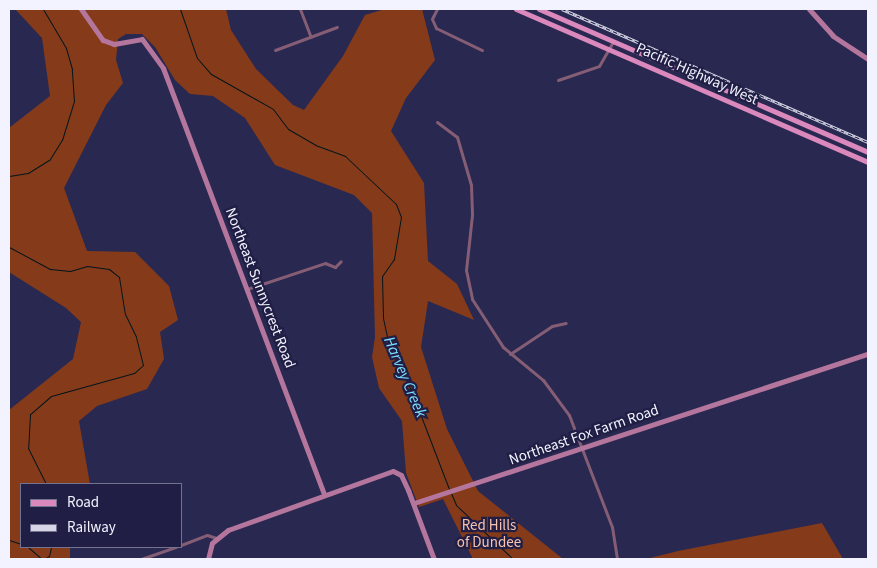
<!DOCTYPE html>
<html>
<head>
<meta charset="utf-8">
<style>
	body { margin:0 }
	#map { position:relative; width:877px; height:568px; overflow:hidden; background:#292850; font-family:"Source Sans 3",sans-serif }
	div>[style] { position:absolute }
	.forest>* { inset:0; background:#853b1a }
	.stream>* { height:1px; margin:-0.5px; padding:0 0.5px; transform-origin:0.5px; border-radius:0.5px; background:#04151c }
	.street>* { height:3px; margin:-1.5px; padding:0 1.5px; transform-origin:1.5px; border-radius:1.5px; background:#855d75 }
	.secondary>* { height:5px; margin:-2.5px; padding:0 2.5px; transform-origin:2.5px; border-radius:2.5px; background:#b5769d }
	.primary>* { height:5px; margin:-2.5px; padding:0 2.5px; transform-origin:2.5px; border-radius:2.5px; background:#db89bc }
	.rail>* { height:3px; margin-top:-1.5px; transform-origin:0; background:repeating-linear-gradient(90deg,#201e45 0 4px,#d6d6e6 0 8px); box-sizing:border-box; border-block:1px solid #d6d6e6 }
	span { translate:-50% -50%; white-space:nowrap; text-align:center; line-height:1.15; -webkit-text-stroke:4.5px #201e45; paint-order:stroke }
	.street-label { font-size:15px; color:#f2f3fe }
	.park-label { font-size:15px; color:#f8c3ae }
	.water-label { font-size:16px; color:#7ddefe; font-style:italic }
	.frame { position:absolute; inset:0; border:10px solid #f2f3fe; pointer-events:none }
	.legend { position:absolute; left:20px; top:483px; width:162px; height:65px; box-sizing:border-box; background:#201e45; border:1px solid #74738f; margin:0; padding:6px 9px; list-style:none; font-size:15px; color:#f2f3fe }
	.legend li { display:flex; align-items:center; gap:10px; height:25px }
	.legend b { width:25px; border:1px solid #74738f }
</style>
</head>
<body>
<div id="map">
	<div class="forest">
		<div style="clip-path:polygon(15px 9px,226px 9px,231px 30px,256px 69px,293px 105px,304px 110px,343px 56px,365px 15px,385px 9px,422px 9px,435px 60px,406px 98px,391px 131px,424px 183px,428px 261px,457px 284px,474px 320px,428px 301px,421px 347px,447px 429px,478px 491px,563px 559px,473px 559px,443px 499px,419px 507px,406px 473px,402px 421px,379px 388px,372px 357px,375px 337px,372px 213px,354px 195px,275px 165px,245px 118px,213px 96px,190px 94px,175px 80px,155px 47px,142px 34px,126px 34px,118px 39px,116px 60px,123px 83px,106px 105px,64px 188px,87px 251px,135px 252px,169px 286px,178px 320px,160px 332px,164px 359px,147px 389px,97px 406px,79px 421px,90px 484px,21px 484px,21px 547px,70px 547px,70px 559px,9px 559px,9px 410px,73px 359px,81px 322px,66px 308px,9px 272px,9px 128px,50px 96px,42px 38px)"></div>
		<div style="clip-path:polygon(822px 523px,843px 559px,646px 559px,678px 551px)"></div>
	</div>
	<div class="stream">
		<div style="left:180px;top:9px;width:52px;rotate:70.9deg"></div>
		<div style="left:197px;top:58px;width:21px;rotate:49deg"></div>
		<div style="left:211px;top:74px;width:71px;rotate:29.4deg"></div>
		<div style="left:273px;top:109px;width:25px;rotate:53deg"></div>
		<div style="left:288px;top:129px;width:34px;rotate:30deg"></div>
		<div style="left:318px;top:146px;width:29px;rotate:20deg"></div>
		<div style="left:345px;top:156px;width:70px;rotate:43.3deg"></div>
		<div style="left:396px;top:204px;width:14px;rotate:69deg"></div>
		<div style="left:401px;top:217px;width:43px;rotate:99.5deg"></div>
		<div style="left:394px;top:259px;width:21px;rotate:125deg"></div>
		<div style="left:382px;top:276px;width:42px;rotate:88.6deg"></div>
		<div style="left:383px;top:318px;width:29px;rotate:78deg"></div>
		<div style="left:389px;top:346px;width:49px;rotate:63.4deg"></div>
		<div style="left:411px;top:390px;width:106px;rotate:69deg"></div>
		<div style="left:9px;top:176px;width:19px;rotate:-9deg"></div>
		<div style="left:28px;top:173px;width:26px;rotate:-32deg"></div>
		<div style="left:50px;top:159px;width:22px;rotate:-58deg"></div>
		<div style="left:62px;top:140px;width:41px;rotate:-72.9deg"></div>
		<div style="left:74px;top:101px;width:32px;rotate:-94deg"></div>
		<div style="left:72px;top:69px;width:22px;rotate:-106deg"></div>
		<div style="left:66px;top:48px;width:45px;rotate:-120.5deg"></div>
		<div style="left:9px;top:247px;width:47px;rotate:28.2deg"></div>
		<div style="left:50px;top:269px;width:20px;rotate:6deg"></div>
		<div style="left:70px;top:271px;width:18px;rotate:-16deg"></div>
		<div style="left:87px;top:266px;width:22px;rotate:8deg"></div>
		<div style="left:109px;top:269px;width:13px;rotate:39deg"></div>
		<div style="left:119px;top:277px;width:37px;rotate:81deg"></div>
		<div style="left:125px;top:314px;width:25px;rotate:64deg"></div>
		<div style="left:136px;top:337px;width:29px;rotate:76deg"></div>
		<div style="left:143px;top:365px;width:12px;rotate:138deg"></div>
		<div style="left:134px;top:373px;width:86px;rotate:164.5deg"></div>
		<div style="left:51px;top:396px;width:28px;rotate:139deg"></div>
		<div style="left:30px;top:414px;width:34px;rotate:93deg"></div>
		<div style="left:28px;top:448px;width:40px;rotate:63.4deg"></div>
		<div style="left:451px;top:493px;width:13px;rotate:67deg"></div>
		<div style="left:456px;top:505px;width:79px;rotate:43.5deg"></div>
		<div style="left:9px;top:540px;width:13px;rotate:18deg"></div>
		<div style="left:28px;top:547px;width:18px;rotate:41deg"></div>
		<div style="left:44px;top:559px;width:6px;rotate:-31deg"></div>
		<div style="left:49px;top:556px;width:9px;rotate:-77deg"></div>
	</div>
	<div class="street">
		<div style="left:300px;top:9px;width:30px;rotate:69deg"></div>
		<div style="left:437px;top:9px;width:11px;rotate:117deg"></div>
		<div style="left:432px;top:19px;width:10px;rotate:66deg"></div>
		<div style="left:436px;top:28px;width:51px;rotate:25.6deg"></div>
		<div style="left:275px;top:50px;width:66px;rotate:-20.4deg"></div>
		<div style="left:558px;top:80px;width:43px;rotate:-18.9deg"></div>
		<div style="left:599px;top:66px;width:28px;rotate:-60deg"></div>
		<div style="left:437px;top:122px;width:25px;rotate:37deg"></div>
		<div style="left:457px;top:137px;width:50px;rotate:73.7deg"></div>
		<div style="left:471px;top:185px;width:30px;rotate:88deg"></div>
		<div style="left:472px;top:215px;width:55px;rotate:96.2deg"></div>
		<div style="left:466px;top:270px;width:30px;rotate:78deg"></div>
		<div style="left:472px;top:299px;width:57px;rotate:57.1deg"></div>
		<div style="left:503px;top:347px;width:52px;rotate:39.5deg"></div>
		<div style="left:543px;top:380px;width:44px;rotate:53.4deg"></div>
		<div style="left:569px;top:415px;width:120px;rotate:69deg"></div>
		<div style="left:612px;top:527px;width:32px;rotate:81deg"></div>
		<div style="left:247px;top:289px;width:82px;rotate:-18.4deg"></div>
		<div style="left:325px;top:263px;width:11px;rotate:22deg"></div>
		<div style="left:335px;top:267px;width:8px;rotate:-45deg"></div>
		<div style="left:510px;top:354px;width:50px;rotate:-33.7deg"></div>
		<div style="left:552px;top:326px;width:14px;rotate:-12deg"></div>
		<div style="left:181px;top:545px;width:28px;rotate:-21deg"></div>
		<div style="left:207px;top:535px;width:9px;rotate:18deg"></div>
		<div style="left:141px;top:559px;width:37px;rotate:-19deg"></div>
	</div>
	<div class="secondary">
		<div style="left:81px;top:9px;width:38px;rotate:55deg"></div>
		<div style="left:103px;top:40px;width:12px;rotate:20deg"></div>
		<div style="left:114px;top:44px;width:28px;rotate:-10deg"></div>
		<div style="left:142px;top:39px;width:36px;rotate:54deg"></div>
		<div style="left:163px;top:68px;width:455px;rotate:69.3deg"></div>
		<div style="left:809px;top:9px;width:36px;rotate:48deg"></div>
		<div style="left:833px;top:36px;width:42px;rotate:33.3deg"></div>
		<div style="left:414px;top:503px;width:478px;rotate:-18.2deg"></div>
		<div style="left:208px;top:559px;width:16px;rotate:-76deg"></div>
		<div style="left:212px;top:543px;width:21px;rotate:-39deg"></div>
		<div style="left:228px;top:530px;width:175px;rotate:-19.7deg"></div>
		<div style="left:393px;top:471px;width:9px;rotate:27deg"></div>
		<div style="left:401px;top:475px;width:17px;rotate:65deg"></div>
		<div style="left:408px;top:490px;width:74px;rotate:69.4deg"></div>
	</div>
	<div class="primary">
		<div style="left:516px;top:9px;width:384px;rotate:23.5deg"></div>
		<div style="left:539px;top:9px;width:359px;rotate:23.5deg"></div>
	</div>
	<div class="rail">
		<div style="left:562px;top:9px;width:334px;rotate:23.5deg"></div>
	</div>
	<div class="street-label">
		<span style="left:697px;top:74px;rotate:24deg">Pacific Highway West</span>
		<span style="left:260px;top:288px;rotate:69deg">Northeast Sunnycrest Road</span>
		<span style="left:584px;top:435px;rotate:-19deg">Northeast Fox Farm Road</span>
	</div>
	<div class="park-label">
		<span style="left:489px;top:534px">Red Hills<br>of Dundee</span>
	</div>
	<div class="water-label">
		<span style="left:405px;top:377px;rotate:67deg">Harvey Creek</span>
	</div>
	<div class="frame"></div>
	<ul class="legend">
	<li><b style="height:6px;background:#db89bc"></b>Road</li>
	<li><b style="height:6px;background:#d6d6e6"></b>Railway</li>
	</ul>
</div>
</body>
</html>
